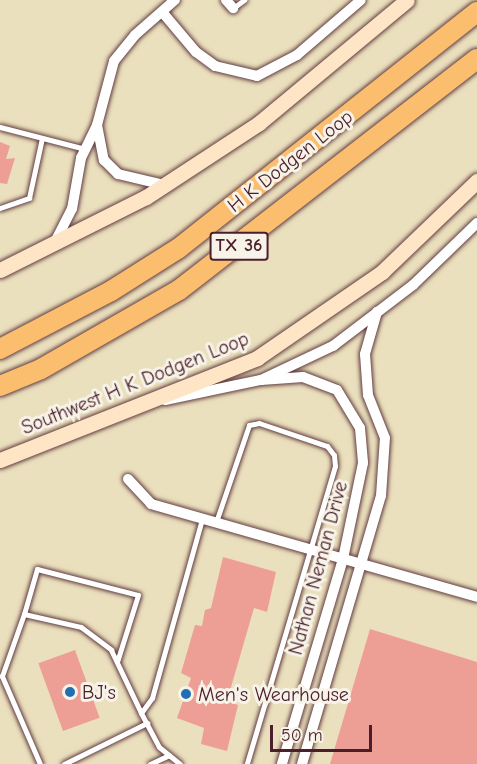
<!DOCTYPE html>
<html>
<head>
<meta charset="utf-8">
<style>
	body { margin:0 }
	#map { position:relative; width:477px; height:764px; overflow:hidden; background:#ebe0bd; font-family:"Comic Neue",sans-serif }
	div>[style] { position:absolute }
	.building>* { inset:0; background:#ee9f95; transform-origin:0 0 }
	.roads { filter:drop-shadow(0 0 2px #623c41) drop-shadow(0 0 2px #623c41) }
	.service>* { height:5px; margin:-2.5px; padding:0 2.5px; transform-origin:2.5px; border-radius:2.5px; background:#fff }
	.minor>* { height:10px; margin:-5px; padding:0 5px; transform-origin:5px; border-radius:5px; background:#fff }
	.secondary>* { height:15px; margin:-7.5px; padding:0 7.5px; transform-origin:7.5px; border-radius:7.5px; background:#fde5c5 }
	.motorway>* { height:20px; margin:-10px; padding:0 10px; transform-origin:10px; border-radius:10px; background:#fbbd6e }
	.dots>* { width:16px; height:16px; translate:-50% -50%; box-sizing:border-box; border:3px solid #f7f3e8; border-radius:50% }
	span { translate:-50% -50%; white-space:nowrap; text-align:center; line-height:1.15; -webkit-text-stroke:6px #f7f3e8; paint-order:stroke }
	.shield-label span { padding:2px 4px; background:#f7f3e8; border:2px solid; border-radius:4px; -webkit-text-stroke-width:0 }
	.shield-label { font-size:18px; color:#4a1f2b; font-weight:700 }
	.street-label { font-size:20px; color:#4a1f2b }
	.poi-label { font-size:20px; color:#4a1f2b }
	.left { translate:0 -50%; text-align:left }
	.scale { position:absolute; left:270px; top:725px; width:102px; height:27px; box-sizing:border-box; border:3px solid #4a1f2b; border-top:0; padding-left:8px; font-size:18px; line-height:21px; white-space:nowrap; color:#4a1f2b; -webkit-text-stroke:4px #f7f3e8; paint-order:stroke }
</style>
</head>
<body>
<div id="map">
	<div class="building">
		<div style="clip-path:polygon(0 142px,10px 146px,6px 159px,15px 158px,7px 184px,0 183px)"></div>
		<div style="clip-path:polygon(223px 557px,276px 572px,267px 612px,254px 608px,227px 701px,238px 705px,227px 751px,201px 744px,204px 728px,177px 718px,191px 678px,181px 673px,195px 625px,202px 626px,205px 610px,211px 608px)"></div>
		<div style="clip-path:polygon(370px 629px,477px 662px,477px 764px,330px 764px)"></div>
		<div style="left:75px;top:650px;width:72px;height:39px;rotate:70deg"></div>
	</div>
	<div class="roads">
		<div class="service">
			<div style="left:233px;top:8px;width:14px;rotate:-36deg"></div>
			<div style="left:0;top:127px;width:88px;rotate:14.5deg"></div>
			<div style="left:0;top:208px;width:31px;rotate:-19deg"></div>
			<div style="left:29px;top:198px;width:61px;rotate:-77.8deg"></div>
			<div style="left:216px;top:522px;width:102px;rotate:-71.2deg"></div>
			<div style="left:249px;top:425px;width:10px;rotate:-11deg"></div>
			<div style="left:259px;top:423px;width:72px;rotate:18.7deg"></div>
			<div style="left:327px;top:446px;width:11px;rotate:52deg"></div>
			<div style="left:334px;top:455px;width:11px;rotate:85deg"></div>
			<div style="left:335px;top:466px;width:311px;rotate:106.5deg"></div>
			<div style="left:24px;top:614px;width:47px;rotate:-73.9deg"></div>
			<div style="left:37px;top:569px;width:104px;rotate:14.4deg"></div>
			<div style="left:138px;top:595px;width:70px;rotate:107.4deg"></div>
			<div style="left:141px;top:713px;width:38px;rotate:62deg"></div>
			<div style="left:159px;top:747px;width:27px;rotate:39deg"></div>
			<div style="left:40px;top:764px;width:96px;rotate:-113.4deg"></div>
			<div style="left:2px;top:676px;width:66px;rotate:-70.5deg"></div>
			<div style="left:24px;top:614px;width:58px;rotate:12.8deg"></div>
			<div style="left:81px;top:627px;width:38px;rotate:37deg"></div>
			<div style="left:111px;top:650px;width:70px;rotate:64.5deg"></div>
			<div style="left:141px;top:713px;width:19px;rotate:-54deg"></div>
			<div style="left:152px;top:698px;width:186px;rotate:-74.4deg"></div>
			<div style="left:64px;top:764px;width:93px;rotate:-26.3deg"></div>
			<div style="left:150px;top:764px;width:21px;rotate:-25deg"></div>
		</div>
		<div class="minor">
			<div style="left:226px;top:0;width:11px;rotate:49deg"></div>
			<div style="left:163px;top:13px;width:51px;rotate:49.8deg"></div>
			<div style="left:196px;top:52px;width:24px;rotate:36deg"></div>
			<div style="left:215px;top:66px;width:43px;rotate:13.4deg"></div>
			<div style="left:257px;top:76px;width:45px;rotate:-27.7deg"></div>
			<div style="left:297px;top:55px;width:84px;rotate:-40.7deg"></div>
			<div style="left:97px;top:125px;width:36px;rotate:79deg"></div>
			<div style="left:104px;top:160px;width:20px;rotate:45deg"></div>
			<div style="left:118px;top:174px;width:47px;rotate:13.4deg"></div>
			<div style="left:55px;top:242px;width:37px;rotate:-63deg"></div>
			<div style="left:72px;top:209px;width:52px;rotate:-80deg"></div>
			<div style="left:81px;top:158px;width:37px;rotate:-64deg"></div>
			<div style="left:97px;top:125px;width:66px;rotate:-75.1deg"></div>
			<div style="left:114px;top:61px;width:33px;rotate:-51deg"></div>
			<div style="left:135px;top:35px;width:53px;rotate:-41.2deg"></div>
			<div style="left:261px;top:380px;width:42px;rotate:-4.1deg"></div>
			<div style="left:303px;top:377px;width:36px;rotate:21deg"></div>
			<div style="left:337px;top:390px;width:44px;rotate:58.8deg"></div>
			<div style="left:360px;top:428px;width:35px;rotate:85deg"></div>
			<div style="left:363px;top:463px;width:98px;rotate:101.8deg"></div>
			<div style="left:343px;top:559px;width:214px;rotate:106.6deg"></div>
			<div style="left:165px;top:400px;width:98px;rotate:-11.8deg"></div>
			<div style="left:261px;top:380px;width:80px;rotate:-25.3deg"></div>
			<div style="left:333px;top:346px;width:101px;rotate:-37.3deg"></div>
			<div style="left:413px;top:285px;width:89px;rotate:-44.1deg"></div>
			<div style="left:128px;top:479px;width:34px;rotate:47deg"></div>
			<div style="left:151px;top:504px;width:339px;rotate:15.9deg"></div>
			<div style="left:302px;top:764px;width:279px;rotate:-73.6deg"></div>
			<div style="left:381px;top:496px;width:58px;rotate:-86.1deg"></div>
			<div style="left:385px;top:438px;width:46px;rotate:-111.6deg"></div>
			<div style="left:368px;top:395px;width:41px;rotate:-94.2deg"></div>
			<div style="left:365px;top:354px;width:44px;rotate:-74.1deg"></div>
		</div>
		<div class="secondary">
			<div style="left:0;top:270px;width:163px;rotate:-26.6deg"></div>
			<div style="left:146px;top:197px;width:135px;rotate:-33.2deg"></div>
			<div style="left:259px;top:123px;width:192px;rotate:-39.7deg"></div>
			<div style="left:0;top:460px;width:277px;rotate:-21.6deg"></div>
			<div style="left:257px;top:358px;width:152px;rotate:-34.5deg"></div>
			<div style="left:382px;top:272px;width:132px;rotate:-43.8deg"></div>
		</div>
		<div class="motorway">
			<div style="left:0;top:349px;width:125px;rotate:-27.6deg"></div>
			<div style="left:111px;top:291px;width:80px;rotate:-32.3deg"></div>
			<div style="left:179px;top:248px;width:380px;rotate:-38.4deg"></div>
			<div style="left:0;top:386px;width:44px;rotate:-22.5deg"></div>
			<div style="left:41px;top:369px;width:159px;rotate:-29.8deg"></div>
			<div style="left:179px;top:290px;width:377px;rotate:-37.8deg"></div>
		</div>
	</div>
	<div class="dots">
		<div style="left:70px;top:692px;background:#1f6fb2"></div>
		<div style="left:186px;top:694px;background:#1f6fb2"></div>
	</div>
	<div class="shield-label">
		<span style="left:239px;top:246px">TX 36</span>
	</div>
	<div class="street-label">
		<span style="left:290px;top:161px;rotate:-38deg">H K Dodgen Loop</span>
		<span style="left:135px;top:383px;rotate:-22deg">Southwest H K Dodgen Loop</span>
		<span style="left:318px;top:568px;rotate:-75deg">Nathan Neman Drive</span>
	</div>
	<div class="poi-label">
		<span class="left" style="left:82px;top:692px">BJ's</span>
		<span class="left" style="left:198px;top:694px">Men's Wearhouse</span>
	</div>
	<div class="scale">50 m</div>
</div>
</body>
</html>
